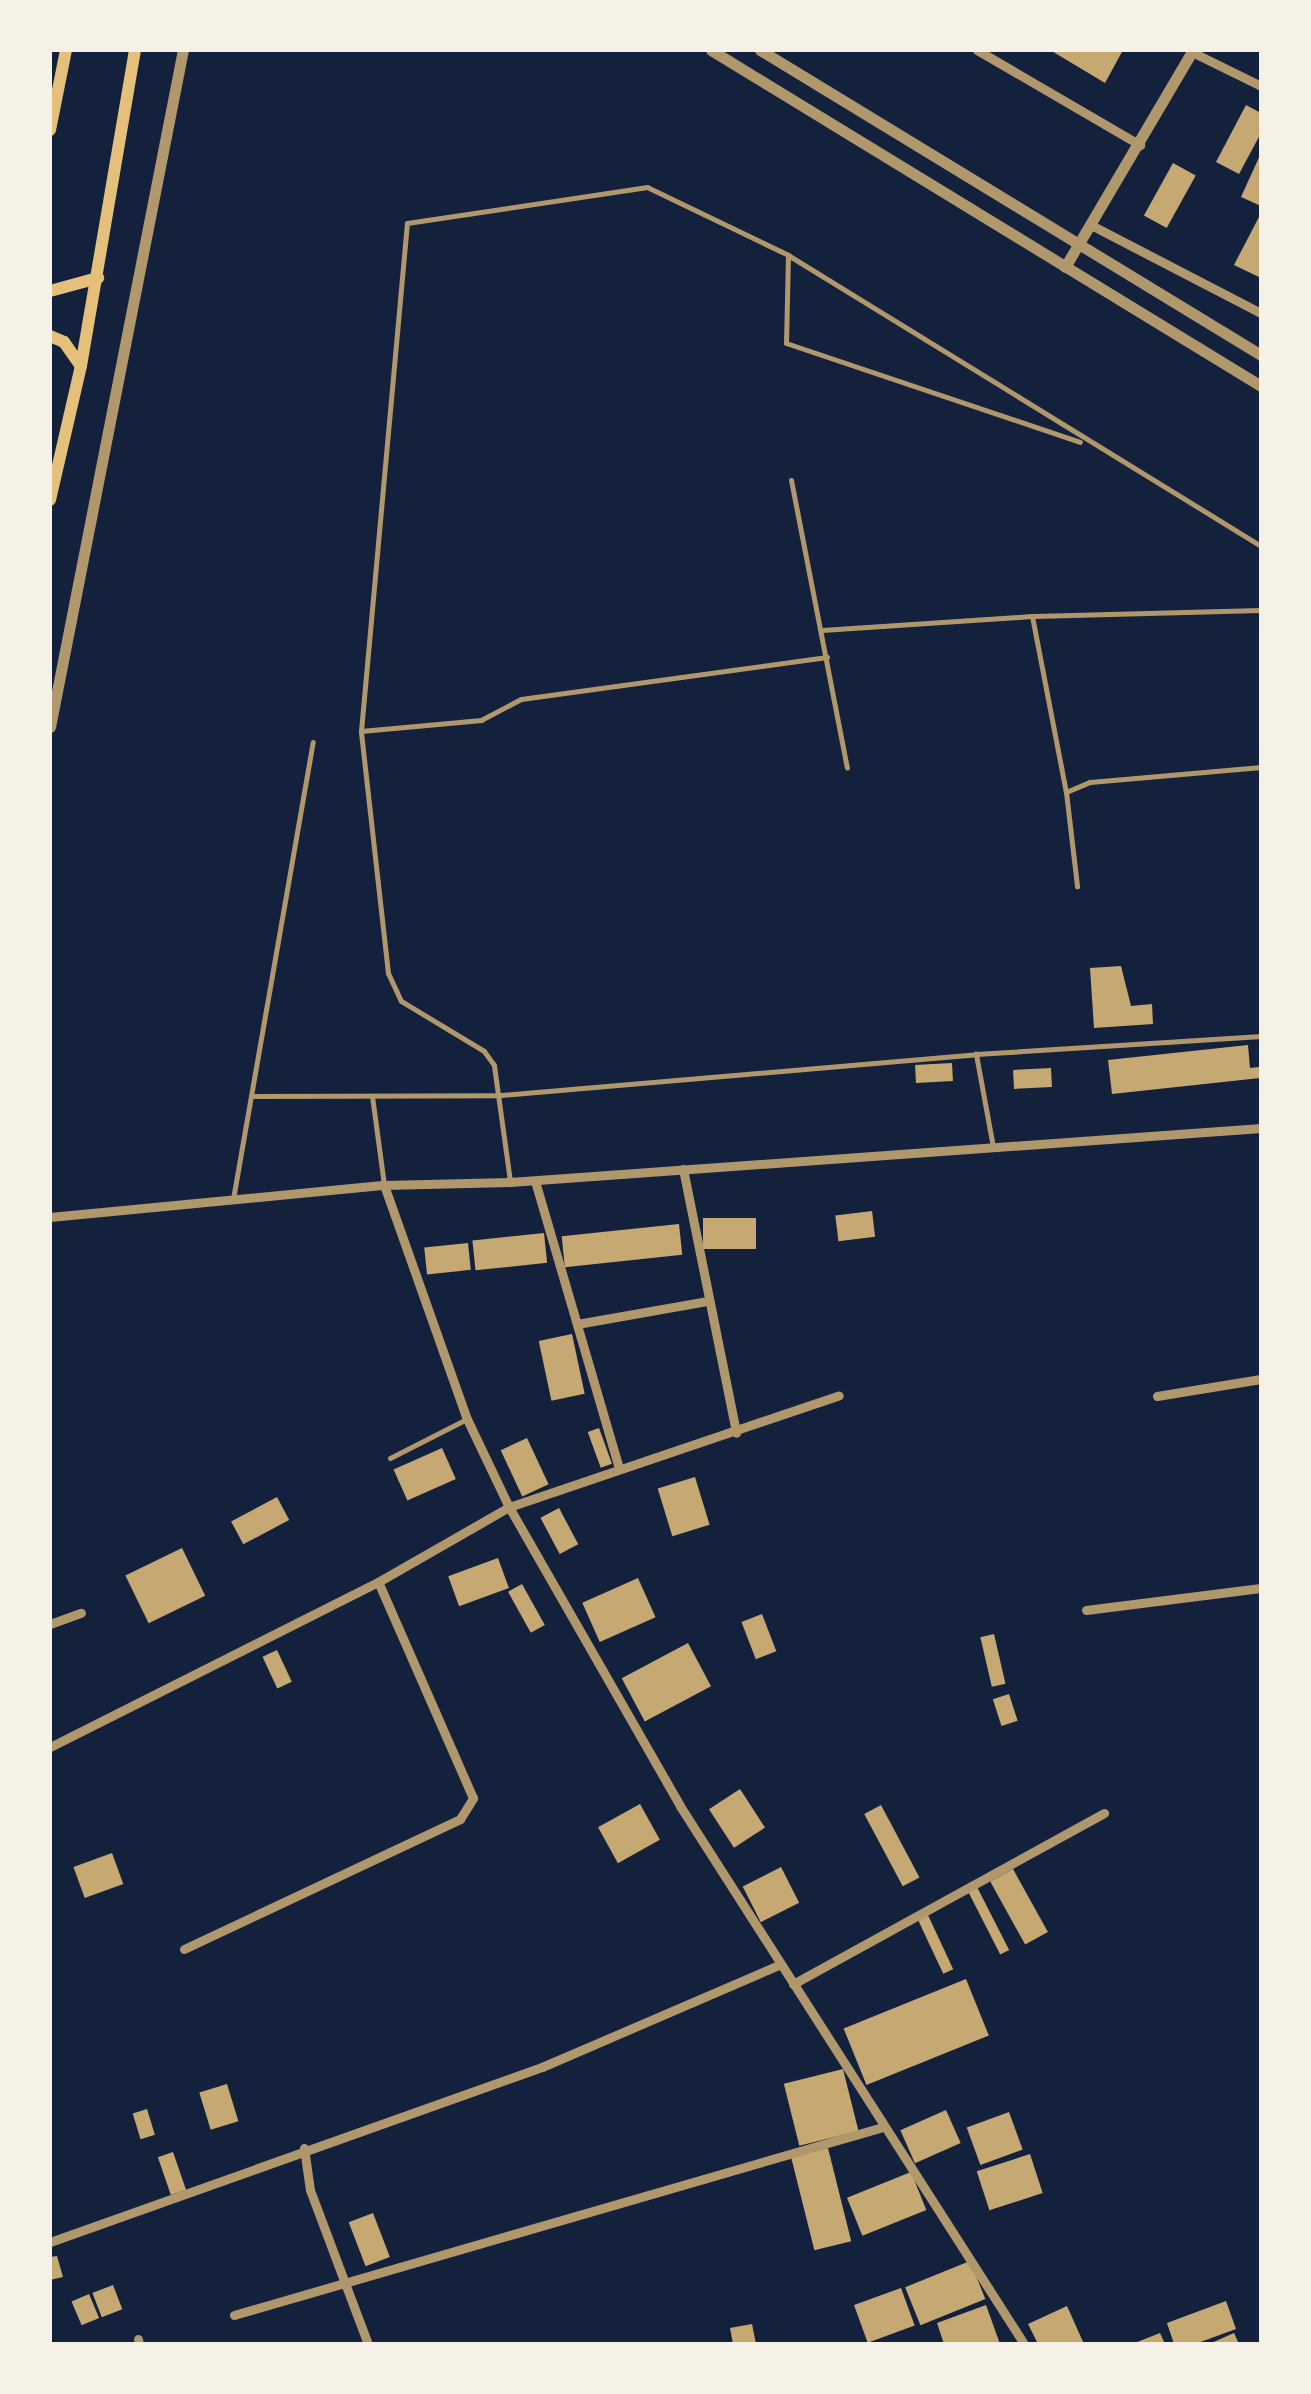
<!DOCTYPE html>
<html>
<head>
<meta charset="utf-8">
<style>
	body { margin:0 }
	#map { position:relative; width:1311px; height:2394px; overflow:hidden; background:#14213d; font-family:"Alegreya Sans",sans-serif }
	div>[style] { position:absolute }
	.building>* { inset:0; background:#c6a872; transform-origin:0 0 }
	.service>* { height:5px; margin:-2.5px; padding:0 2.5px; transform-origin:2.5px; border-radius:2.5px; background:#b1986c }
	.minor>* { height:9px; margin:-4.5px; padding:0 4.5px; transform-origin:4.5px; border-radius:4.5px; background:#b1986c }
	.tertiary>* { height:11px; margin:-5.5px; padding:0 5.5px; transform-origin:5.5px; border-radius:5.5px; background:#b1986c }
	.secondary>* { height:12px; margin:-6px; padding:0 6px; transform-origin:6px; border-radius:6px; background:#e5c07b }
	span { translate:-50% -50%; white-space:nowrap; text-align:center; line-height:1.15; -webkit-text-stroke:9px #f6f1e7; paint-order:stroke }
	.frame { position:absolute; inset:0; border:52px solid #f6f1e7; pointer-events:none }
</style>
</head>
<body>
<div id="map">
	<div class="building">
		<div style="clip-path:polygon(1050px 50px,1123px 50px,1105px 83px)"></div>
		<div style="clip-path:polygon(1246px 105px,1261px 113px,1261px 133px,1239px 174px,1216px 162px)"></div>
		<div style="clip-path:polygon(1261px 153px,1261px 206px,1241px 197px)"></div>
		<div style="left:1173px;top:163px;width:26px;height:60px;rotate:29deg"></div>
		<div style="clip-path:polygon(1261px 213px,1261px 278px,1234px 265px)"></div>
		<div style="clip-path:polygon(1121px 966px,1131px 1006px,1152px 1004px,1153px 1024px,1094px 1028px,1090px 968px)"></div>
		<div style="clip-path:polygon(1248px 1045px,1250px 1068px,1259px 1067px,1260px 1078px,1112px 1094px,1108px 1060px)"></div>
		<div style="left:952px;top:1063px;width:18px;height:37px;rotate:87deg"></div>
		<div style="left:1051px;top:1068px;width:19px;height:38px;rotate:87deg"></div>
		<div style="left:872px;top:1211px;width:26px;height:37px;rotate:83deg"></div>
		<div style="left:756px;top:1218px;width:31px;height:53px;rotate:90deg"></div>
		<div style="left:679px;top:1224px;width:31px;height:118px;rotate:84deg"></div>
		<div style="left:544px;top:1233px;width:30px;height:72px;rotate:84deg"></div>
		<div style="left:468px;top:1243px;width:27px;height:44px;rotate:84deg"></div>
		<div style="left:572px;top:1334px;width:61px;height:34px;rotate:78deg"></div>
		<div style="left:599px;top:1428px;width:38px;height:12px;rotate:70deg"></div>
		<div style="left:527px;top:1438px;width:51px;height:29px;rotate:65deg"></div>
		<div style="left:442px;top:1448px;width:34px;height:53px;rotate:66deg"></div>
		<div style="left:695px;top:1477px;width:50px;height:39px;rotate:73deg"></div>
		<div style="left:277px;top:1497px;width:26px;height:52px;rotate:62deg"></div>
		<div style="left:559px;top:1508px;width:41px;height:21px;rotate:62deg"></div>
		<div style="left:182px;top:1548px;width:53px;height:63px;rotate:64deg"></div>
		<div style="left:498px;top:1558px;width:32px;height:53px;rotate:70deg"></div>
		<div style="left:638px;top:1578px;width:43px;height:61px;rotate:66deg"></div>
		<div style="left:522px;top:1584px;width:47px;height:16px;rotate:61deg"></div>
		<div style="left:762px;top:1614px;width:40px;height:22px;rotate:69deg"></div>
		<div style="left:994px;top:1634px;width:51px;height:14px;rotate:77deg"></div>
		<div style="left:688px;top:1643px;width:49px;height:75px;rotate:62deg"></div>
		<div style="left:277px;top:1650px;width:35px;height:16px;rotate:65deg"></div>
		<div style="left:1009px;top:1694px;width:28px;height:17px;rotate:72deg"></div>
		<div style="left:740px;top:1789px;width:46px;height:37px;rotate:57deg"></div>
		<div style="left:640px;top:1804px;width:41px;height:48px;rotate:61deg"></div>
		<div style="left:881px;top:1805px;width:82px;height:19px;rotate:62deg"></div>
		<div style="left:112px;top:1853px;width:33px;height:41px;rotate:70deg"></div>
		<div style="left:781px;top:1867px;width:40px;height:43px;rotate:63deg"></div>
		<div style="left:1013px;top:1869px;width:72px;height:26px;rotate:61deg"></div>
		<div style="left:976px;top:1885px;width:73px;height:10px;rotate:63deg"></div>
		<div style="left:927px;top:1913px;width:62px;height:11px;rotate:65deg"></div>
		<div style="left:966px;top:1979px;width:61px;height:132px;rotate:68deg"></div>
		<div style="left:843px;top:2069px;width:64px;height:61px;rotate:76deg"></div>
		<div style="left:227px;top:2084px;width:39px;height:29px;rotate:73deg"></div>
		<div style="left:147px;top:2109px;width:27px;height:15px;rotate:73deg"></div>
		<div style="left:946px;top:2110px;width:36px;height:50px;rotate:66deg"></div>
		<div style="left:1009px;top:2112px;width:40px;height:45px;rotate:70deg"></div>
		<div style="left:828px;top:2148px;width:96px;height:38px;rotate:76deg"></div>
		<div style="left:173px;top:2152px;width:40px;height:16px;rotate:71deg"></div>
		<div style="left:1030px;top:2154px;width:41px;height:56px;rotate:72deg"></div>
		<div style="left:911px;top:2172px;width:41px;height:69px;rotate:68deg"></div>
		<div style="left:373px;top:2213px;width:47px;height:26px;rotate:69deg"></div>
		<div style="clip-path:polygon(57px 2256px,63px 2277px,50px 2280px,50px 2257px)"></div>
		<div style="left:970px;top:2261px;width:41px;height:70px;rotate:68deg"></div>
		<div style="left:113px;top:2285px;width:26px;height:22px;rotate:69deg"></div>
		<div style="left:901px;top:2288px;width:40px;height:50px;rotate:70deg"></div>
		<div style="left:89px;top:2294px;width:26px;height:19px;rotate:67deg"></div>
		<div style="clip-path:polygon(1226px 2301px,1236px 2329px,1195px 2344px,1174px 2344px,1167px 2323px)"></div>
		<div style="clip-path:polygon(986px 2305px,1000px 2344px,944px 2344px,937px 2323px)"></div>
		<div style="clip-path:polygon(1067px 2306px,1084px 2344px,1038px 2344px,1028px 2324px)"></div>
		<div style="clip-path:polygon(752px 2324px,756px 2344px,733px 2344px,730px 2328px)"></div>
		<div style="clip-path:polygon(1160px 2333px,1165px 2344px,1132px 2344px)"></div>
		<div style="clip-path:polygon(1234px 2333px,1239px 2344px,1209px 2344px)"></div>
	</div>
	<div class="service">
		<div style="left:788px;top:255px;width:88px;rotate:91.3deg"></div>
		<div style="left:786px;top:343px;width:310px;rotate:18.6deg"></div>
		<div style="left:791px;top:480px;width:293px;rotate:79deg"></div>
		<div style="left:1034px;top:616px;width:227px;rotate:-1.5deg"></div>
		<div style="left:822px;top:630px;width:210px;rotate:-3.8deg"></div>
		<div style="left:1032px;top:616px;width:179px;rotate:79.1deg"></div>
		<div style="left:1066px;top:792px;width:26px;rotate:-23deg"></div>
		<div style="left:1090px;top:782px;width:172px;rotate:-5deg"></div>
		<div style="left:361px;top:731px;width:121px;rotate:-5.2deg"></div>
		<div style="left:481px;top:720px;width:45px;rotate:-27.7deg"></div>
		<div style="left:521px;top:699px;width:309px;rotate:-7.8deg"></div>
		<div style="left:1066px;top:792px;width:95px;rotate:83.3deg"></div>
		<div style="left:251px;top:1096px;width:250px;rotate:-0.2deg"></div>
		<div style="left:501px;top:1095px;width:477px;rotate:-4.9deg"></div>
		<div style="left:372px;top:1096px;width:90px;rotate:82.3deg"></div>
		<div style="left:993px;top:1147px;width:95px;rotate:-100.4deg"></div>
		<div style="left:976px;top:1054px;width:286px;rotate:-3.6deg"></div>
		<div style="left:510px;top:1181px;width:117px;rotate:-97.9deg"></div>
		<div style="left:494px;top:1065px;width:17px;rotate:-126deg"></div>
		<div style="left:484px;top:1051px;width:97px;rotate:-148.9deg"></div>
		<div style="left:401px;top:1001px;width:31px;rotate:-115deg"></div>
		<div style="left:388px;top:973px;width:244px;rotate:-96.4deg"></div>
		<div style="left:361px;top:731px;width:510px;rotate:-84.83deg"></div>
		<div style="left:407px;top:223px;width:243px;rotate:-8.5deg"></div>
		<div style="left:647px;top:187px;width:157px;rotate:25.7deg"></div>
		<div style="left:788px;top:255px;width:555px;rotate:31.6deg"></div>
		<div style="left:233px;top:1199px;width:464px;rotate:-80.1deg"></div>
		<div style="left:390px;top:1458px;width:86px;rotate:-26.9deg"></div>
	</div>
	<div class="minor">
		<div style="left:977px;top:50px;width:189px;rotate:30.2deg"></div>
		<div style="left:1192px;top:52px;width:77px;rotate:26.2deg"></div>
		<div style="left:1093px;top:226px;width:189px;rotate:27.4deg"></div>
		<div style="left:683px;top:1169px;width:269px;rotate:78.6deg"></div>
		<div style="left:535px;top:1181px;width:300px;rotate:73.7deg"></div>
		<div style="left:384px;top:1185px;width:248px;rotate:70.5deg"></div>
		<div style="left:467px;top:1419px;width:98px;rotate:64.5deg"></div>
		<div style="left:509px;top:1507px;width:344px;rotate:60.2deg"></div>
		<div style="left:680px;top:1806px;width:639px;rotate:57.4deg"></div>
		<div style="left:50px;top:1217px;width:336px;rotate:-5.5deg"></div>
		<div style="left:384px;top:1185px;width:126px;rotate:-1.4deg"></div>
		<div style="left:510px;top:1182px;width:753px;rotate:-4.11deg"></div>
		<div style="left:577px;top:1324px;width:133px;rotate:-10deg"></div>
		<div style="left:1157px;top:1396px;width:105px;rotate:-9.3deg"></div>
		<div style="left:1086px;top:1610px;width:176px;rotate:-7.2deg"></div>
		<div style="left:50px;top:1624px;width:33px;rotate:-20deg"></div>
		<div style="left:50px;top:1747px;width:367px;rotate:-26.7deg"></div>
		<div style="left:378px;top:1582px;width:151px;rotate:-29.8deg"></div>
		<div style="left:509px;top:1507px;width:348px;rotate:-18.7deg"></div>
		<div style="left:184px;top:1949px;width:305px;rotate:-25.2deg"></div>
		<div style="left:460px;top:1819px;width:25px;rotate:-58deg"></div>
		<div style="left:473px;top:1798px;width:236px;rotate:-113.7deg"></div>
		<div style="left:793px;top:1984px;width:355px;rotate:-28.8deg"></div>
		<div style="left:304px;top:2148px;width:42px;rotate:81.9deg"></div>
		<div style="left:310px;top:2190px;width:165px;rotate:69.4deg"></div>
		<div style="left:50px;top:2242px;width:522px;rotate:-19.58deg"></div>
		<div style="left:542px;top:2067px;width:260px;rotate:-23.3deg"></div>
		<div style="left:234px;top:2315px;width:676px;rotate:-16.16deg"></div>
		<div style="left:138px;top:2339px;width:5px;rotate:79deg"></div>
	</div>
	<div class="tertiary">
		<div style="left:711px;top:50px;width:645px;rotate:31.42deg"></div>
		<div style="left:760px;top:50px;width:587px;rotate:31.33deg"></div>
		<div style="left:1065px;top:267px;width:252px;rotate:-59.5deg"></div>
		<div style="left:50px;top:727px;width:690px;rotate:-78.89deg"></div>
	</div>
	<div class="secondary">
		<div style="left:50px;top:130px;width:82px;rotate:-78.7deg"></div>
		<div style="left:50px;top:291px;width:50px;rotate:-15.2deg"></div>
		<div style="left:50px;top:336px;width:15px;rotate:23deg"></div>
		<div style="left:64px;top:342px;width:29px;rotate:55deg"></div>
		<div style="left:50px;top:500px;width:138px;rotate:-77deg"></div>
		<div style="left:81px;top:366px;width:321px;rotate:-80.3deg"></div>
	</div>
	<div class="frame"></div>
</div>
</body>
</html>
